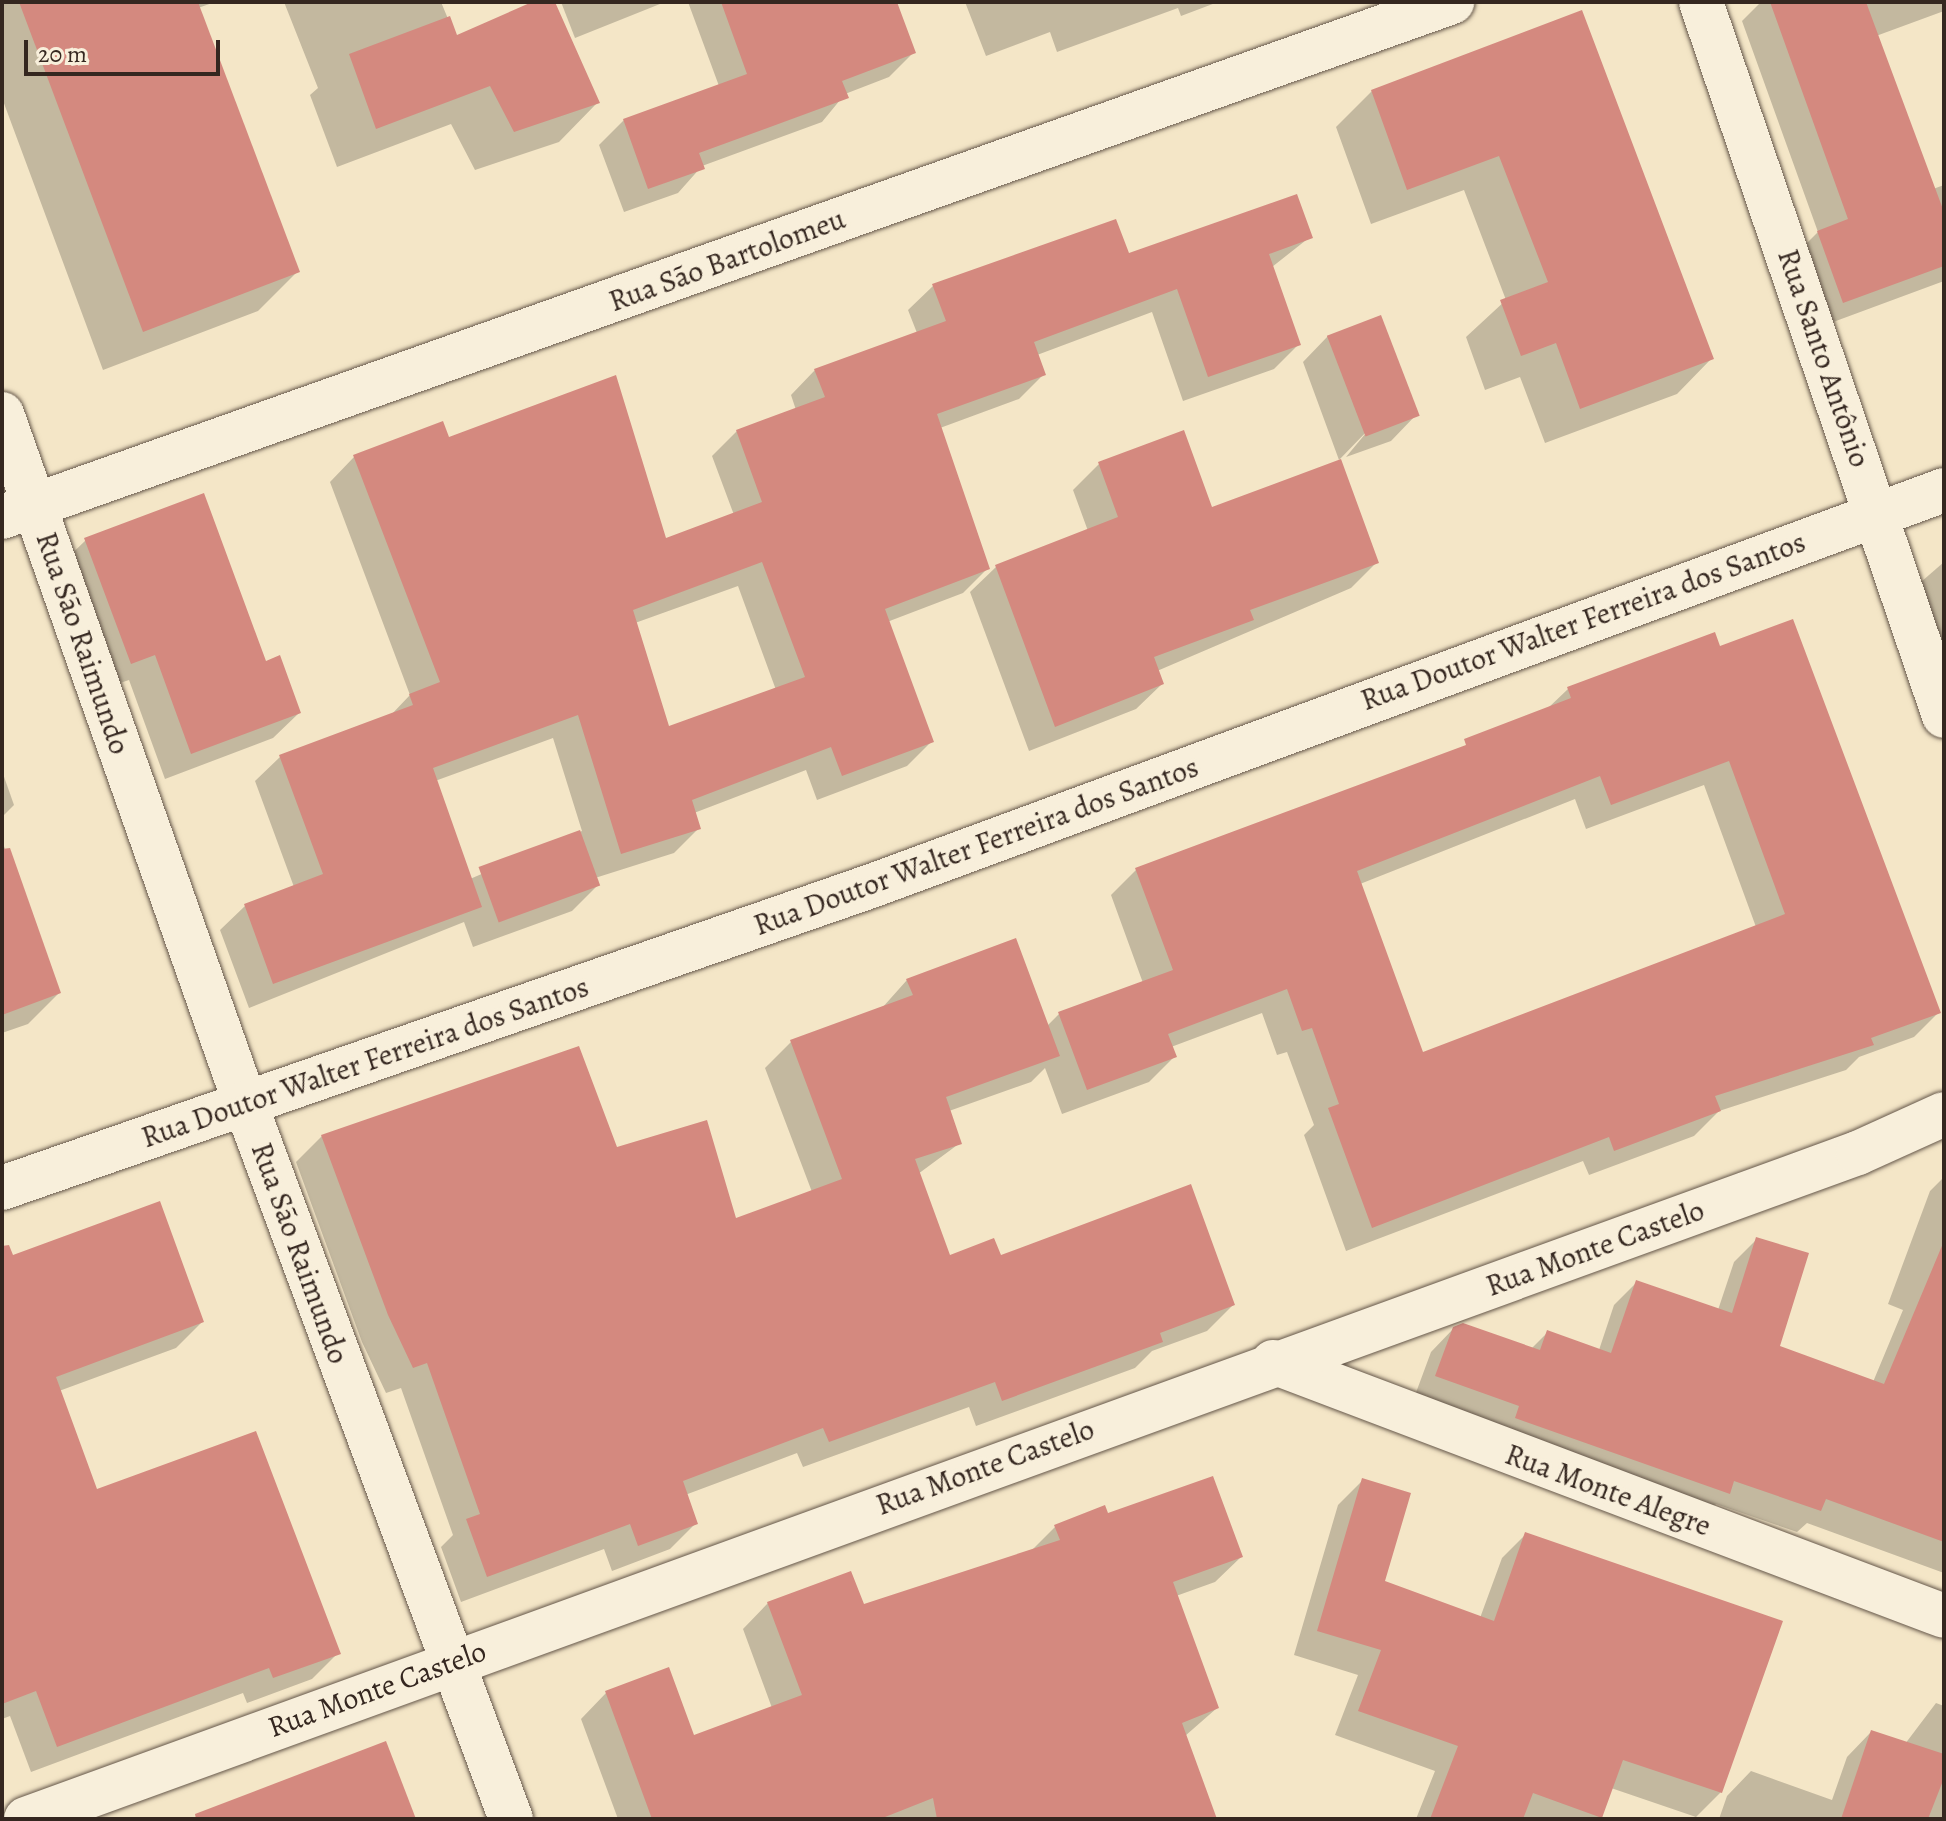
<!DOCTYPE html>
<html>
<head>
<meta charset="utf-8">
<style>
	body { margin:0 }
	#map { position:relative; width:1946px; height:1821px; overflow:hidden; background:#f4e6c7; font-family:Alegreya,serif }
	div>[style] { position:absolute }
	.shadow>* { inset:0; background:#0003 }
	.building>* { inset:0; background:#d4897f; transform-origin:0 0 }
	.roads { filter:drop-shadow(0 0 2px #65574a) drop-shadow(0 0 2px #65574a) }
	.minor>* { height:44px; margin:-22px; padding:0 22px; transform-origin:22px; border-radius:22px; background:#f8efdb }
	.tertiary>* { height:44px; margin:-22px; padding:0 22px; transform-origin:22px; border-radius:22px; background:#f8efdb }
	span { translate:-50% -50%; white-space:nowrap; text-align:center; line-height:1.15; -webkit-text-stroke:7px #f8efdb; paint-order:stroke }
	.street-label { font-size:30px; color:#352720 }
	.frame { position:absolute; inset:0; border:4px solid #352720; pointer-events:none }
	.scale { position:absolute; left:24px; top:40px; width:196px; height:36px; box-sizing:border-box; border:4px solid #352720; border-top:0; padding-left:10px; font-size:24px; line-height:28px; white-space:nowrap; color:#352720; -webkit-text-stroke:6px #f8efdb; paint-order:stroke }
</style>
</head>
<body>
<div id="map">
	<div class="shadow">
		<div style="clip-path:polygon(2px 2px,215px 2px,198px 8px,297px 272px,258px 311px,103px 370px,2px 98px)"></div>
		<div style="clip-path:polygon(284px 2px,441px 2px,456px 38px,536px 2px,553px 2px,598px 102px,559px 142px,475px 170px,451px 124px,337px 167px,310px 95px,318px 88px)"></div>
		<div style="clip-path:polygon(561px 2px,665px 2px,575px 38px)"></div>
		<div style="clip-path:polygon(688px 2px,895px 2px,913px 53px,889px 77px,845px 94px,822px 122px,702px 166px,678px 193px,624px 212px,599px 145px,624px 120px,719px 86px)"></div>
		<div style="clip-path:polygon(965px 2px,1218px 2px,1181px 16px,1178px 8px,1057px 52px,1050px 32px,986px 56px)"></div>
		<div style="clip-path:polygon(1761px 2px,1944px 2px,1944px 11px,1876px 36px,1933px 189px,1944px 185px,1944px 281px,1817px 328px,1792px 258px,1818px 232px,1742px 21px)"></div>
		<div style="clip-path:polygon(1581px 13px,1712px 358px,1677px 394px,1545px 443px,1520px 377px,1485px 390px,1466px 337px,1506px 300px,1464px 190px,1371px 224px,1336px 127px,1372px 91px)"></div>
		<div style="clip-path:polygon(evenodd,1310px 237px,1272px 267px,1298px 345px,1274px 369px,1183px 401px,1152px 312px,1037px 355px,1044px 374px,1019px 399px,940px 428px,988px 568px,963px 593px,887px 622px,932px 741px,907px 766px,817px 800px,806px 770px,694px 813px,698px 829px,674px 853px,595px 878px,598px 885px,572px 911px,473px 947px,464px 922px,249px 1008px,220px 930px,245px 906px,294px 887px,255px 781px,280px 757px,390px 716px,410px 695px,330px 482px,354px 457px,448px 440px,665px 541px,734px 515px,712px 456px,737px 431px,796px 410px,791px 395px,815px 370px,917px 333px,908px 310px,933px 286px,1310px 237px,738px 586px,776px 690px,668px 729px,635px 623px,738px 586px,1310px 237px,553px 738px,582px 831px,470px 879px,435px 781px,553px 738px)"></div>
		<div style="clip-path:polygon(1328px 336px,1416px 415px,1391px 441px,1346px 457px,1371px 427px,1339px 460px,1303px 362px)"></div>
		<div style="clip-path:polygon(1099px 464px,1211px 510px,1377px 562px,1351px 588px,1157px 671px,1162px 684px,1136px 709px,1029px 751px,970px 592px,996px 567px,1088px 531px,1073px 490px)"></div>
		<div style="clip-path:polygon(86px 540px,265px 663px,299px 713px,273px 738px,165px 779px,129px 680px,105px 688px,60px 565px)"></div>
		<div style="clip-path:polygon(1944px 562px,1944px 700px,1906px 595px)"></div>
		<div style="clip-path:polygon(evenodd,1719px 648px,1939px 1012px,1914px 1037px,1859px 1057px,1846px 1070px,1719px 1111px,1694px 1136px,1589px 1175px,1583px 1161px,1346px 1251px,1304px 1135px,1314px 1125px,1287px 1052px,1277px 1055px,1262px 1013px,1171px 1047px,1174px 1057px,1149px 1082px,1062px 1114px,1045px 1068px,1031px 1082px,949px 1111px,960px 1143px,918px 1174px,949px 1258px,1000px 1258px,1233px 1305px,1207px 1331px,1152px 1351px,1135px 1368px,976px 1426px,969px 1407px,803px 1467px,797px 1453px,685px 1495px,696px 1523px,670px 1549px,612px 1571px,604px 1549px,461px 1602px,441px 1547px,453px 1535px,401px 1388px,386px 1393px,362px 1342px,296px 1162px,322px 1136px,616px 1150px,735px 1220px,812px 1192px,765px 1068px,791px 1042px,882px 1008px,907px 980px,1047px 1026px,1059px 1014px,1143px 983px,1111px 895px,1136px 870px,1455px 751px,1547px 709px,1568px 689px,1719px 648px,1704px 785px,1756px 927px,1422px 1055px,1360px 884px,1575px 799px,1586px 829px,1704px 785px)"></div>
		<div style="clip-path:polygon(2px 771px,14px 805px,2px 817px)"></div>
		<div style="clip-path:polygon(2px 841px,59px 993px,28px 1024px,2px 1033px)"></div>
		<div style="clip-path:polygon(1944px 1177px,1944px 1573px,1807px 1523px,1797px 1532px,1716px 1504px,1705px 1515px,1414px 1398px,1431px 1352px,1454px 1328px,1531px 1349px,1547px 1333px,1599px 1350px,1614px 1305px,1637px 1282px,1718px 1310px,1734px 1262px,1757px 1239px,1777px 1347px,1873px 1382px,1903px 1310px,1888px 1304px,1930px 1191px)"></div>
		<div style="clip-path:polygon(2px 1259px,202px 1322px,176px 1348px,59px 1391px,95px 1492px,338px 1653px,312px 1679px,247px 1703px,243px 1693px,31px 1772px,10px 1716px,2px 1719px)"></div>
		<div style="clip-path:polygon(1362px 1481px,1382px 1582px,1480px 1618px,1502px 1558px,1526px 1534px,1721px 1792px,1696px 1817px,1611px 1788px,1600px 1819px,1416px 1819px,1435px 1771px,1335px 1735px,1358px 1675px,1294px 1655px,1338px 1505px)"></div>
		<div style="clip-path:polygon(1107px 1516px,1241px 1557px,1215px 1582px,1176px 1596px,1217px 1708px,1185px 1736px,1215px 1819px,618px 1819px,581px 1719px,606px 1693px,692px 1737px,772px 1708px,743px 1629px,768px 1603px,862px 1607px,1030px 1552px,1055px 1527px)"></div>
		<div style="clip-path:polygon(1936px 1703px,1944px 1706px,1944px 1819px,1719px 1819px,1727px 1796px,1751px 1771px,1832px 1800px,1847px 1757px,1871px 1732px,1905px 1744px)"></div>
	</div>
	<div class="building">
		<div style="clip-path:polygon(19px 2px,198px 2px,300px 272px,143px 332px)"></div>
		<div style="clip-path:polygon(532px 2px,555px 2px,600px 103px,514px 132px,490px 86px,376px 129px,349px 54px,450px 16px,457px 35px)"></div>
		<div style="clip-path:polygon(721px 2px,897px 2px,916px 53px,842px 81px,849px 98px,699px 153px,705px 169px,648px 189px,623px 119px,747px 74px)"></div>
		<div style="clip-path:polygon(1770px 2px,1866px 2px,1944px 212px,1944px 266px,1843px 303px,1817px 231px,1848px 219px)"></div>
		<div style="clip-path:polygon(1582px 10px,1714px 359px,1580px 409px,1556px 343px,1521px 356px,1500px 300px,1548px 282px,1499px 156px,1407px 190px,1371px 90px)"></div>
		<div style="clip-path:polygon(evenodd,1297px 194px,1313px 238px,1269px 254px,1301px 345px,1208px 377px,1177px 289px,1034px 342px,1046px 375px,937px 414px,990px 569px,885px 609px,934px 742px,842px 776px,831px 747px,692px 800px,701px 829px,621px 854px,578px 715px,433px 768px,482px 907px,273px 984px,244px 904px,323px 874px,279px 755px,413px 705px,409px 694px,440px 682px,353px 455px,443px 421px,449px 437px,616px 375px,666px 538px,762px 502px,736px 430px,825px 397px,814px 369px,946px 321px,932px 284px,1116px 219px,1129px 253px,1297px 194px,762px 562px,805px 677px,669px 726px,633px 610px,762px 562px)"></div>
		<div style="left:1381px;top:315px;width:108px;height:58px;rotate:69deg"></div>
		<div style="clip-path:polygon(1184px 430px,1212px 507px,1341px 459px,1379px 563px,1250px 610px,1254px 620px,1154px 657px,1164px 684px,1055px 727px,995px 565px,1118px 517px,1098px 462px)"></div>
		<div style="clip-path:polygon(204px 493px,266px 661px,280px 655px,301px 713px,191px 754px,155px 655px,131px 664px,84px 538px)"></div>
		<div style="clip-path:polygon(evenodd,1793px 619px,1941px 1013px,1871px 1038px,1874px 1045px,1715px 1096px,1721px 1111px,1614px 1151px,1609px 1137px,1372px 1228px,1328px 1108px,1339px 1104px,1312px 1028px,1302px 1031px,1287px 989px,1168px 1034px,1177px 1057px,1087px 1090px,1058px 1012px,1173px 970px,1135px 868px,1466px 745px,1464px 739px,1571px 698px,1567px 687px,1715px 632px,1720px 646px,1793px 619px,1729px 761px,1785px 914px,1423px 1052px,1357px 871px,1600px 776px,1611px 805px,1729px 761px)"></div>
		<div style="left:580px;top:830px;width:59px;height:108px;rotate:70deg"></div>
		<div style="clip-path:polygon(10px 848px,61px 993px,2px 1015px,2px 849px)"></div>
		<div style="clip-path:polygon(1016px 938px,1060px 1056px,946px 1097px,962px 1144px,915px 1159px,950px 1255px,994px 1238px,1001px 1255px,1191px 1184px,1235px 1305px,1160px 1333px,1163px 1342px,1002px 1401px,995px 1382px,829px 1442px,823px 1428px,683px 1481px,698px 1524px,638px 1546px,630px 1524px,487px 1577px,466px 1519px,480px 1514px,427px 1363px,413px 1368px,388px 1315px,321px 1135px,579px 1046px,617px 1147px,707px 1120px,736px 1218px,842px 1179px,790px 1040px,913px 995px,906px 979px)"></div>
		<div style="clip-path:polygon(160px 1201px,204px 1322px,56px 1377px,97px 1489px,256px 1431px,341px 1654px,273px 1678px,269px 1668px,57px 1747px,36px 1691px,2px 1704px,2px 1246px,9px 1245px,13px 1255px)"></div>
		<div style="clip-path:polygon(1756px 1237px,1809px 1253px,1780px 1346px,1884px 1384px,1944px 1241px,1944px 1542px,1826px 1499px,1821px 1511px,1734px 1481px,1730px 1494px,1515px 1418px,1519px 1406px,1435px 1376px,1453px 1327px,1463px 1323px,1540px 1350px,1547px 1330px,1611px 1353px,1636px 1280px,1732px 1313px)"></div>
		<div style="clip-path:polygon(1213px 1476px,1243px 1557px,1173px 1582px,1219px 1708px,1182px 1723px,1217px 1819px,937px 1819px,933px 1798px,880px 1819px,652px 1819px,605px 1691px,669px 1667px,694px 1735px,802px 1695px,767px 1602px,851px 1571px,864px 1604px,1060px 1540px,1054px 1525px,1105px 1505px,1108px 1513px)"></div>
		<div style="clip-path:polygon(1362px 1478px,1411px 1493px,1385px 1581px,1494px 1621px,1525px 1532px,1783px 1621px,1722px 1793px,1623px 1760px,1602px 1818px,1533px 1793px,1523px 1819px,1430px 1819px,1458px 1746px,1358px 1711px,1381px 1650px,1317px 1631px)"></div>
		<div style="clip-path:polygon(1871px 1730px,1944px 1754px,1944px 1778px,1928px 1819px,1841px 1819px)"></div>
		<div style="clip-path:polygon(386px 1741px,416px 1819px,196px 1819px,195px 1814px)"></div>
	</div>
	<div class="roads">
		<div class="minor">
			<div style="left:1701px;top:2px;width:754px;rotate:71.2deg"></div>
			<div style="left:2px;top:414px;width:731px;rotate:70.57deg"></div>
			<div style="left:245px;top:1103px;width:764px;rotate:69.62deg"></div>
			<div style="left:2px;top:1188px;width:923px;rotate:-19.16deg"></div>
			<div style="left:874px;top:885px;width:1141px;rotate:-20.26deg"></div>
			<div style="left:1273px;top:1362px;width:717px;rotate:20.73deg"></div>
			<div style="left:26px;top:1819px;width:1949px;rotate:-19.98deg"></div>
			<div style="left:1858px;top:1153px;width:94px;rotate:-24.4deg"></div>
		</div>
		<div class="tertiary">
			<div style="left:2px;top:517px;width:1539px;rotate:-19.55deg"></div>
		</div>
	</div>
	<div class="street-label">
		<span style="left:727px;top:260px;rotate:-20deg">Rua São Bartolomeu</span>
		<span style="left:1824px;top:358px;rotate:71deg">Rua Santo Antônio</span>
		<span style="left:1583px;top:621px;rotate:-20deg">Rua Doutor Walter Ferreira dos Santos</span>
		<span style="left:83px;top:643px;rotate:71deg">Rua São Raimundo</span>
		<span style="left:976px;top:846px;rotate:-20deg">Rua Doutor Walter Ferreira dos Santos</span>
		<span style="left:365px;top:1062px;rotate:-19deg">Rua Doutor Walter Ferreira dos Santos</span>
		<span style="left:1595px;top:1248px;rotate:-20deg">Rua Monte Castelo</span>
		<span style="left:300px;top:1253px;rotate:70deg">Rua São Raimundo</span>
		<span style="left:985px;top:1467px;rotate:-20deg">Rua Monte Castelo</span>
		<span style="left:1608px;top:1490px;rotate:20deg">Rua Monte Alegre</span>
		<span style="left:377px;top:1689px;rotate:-20deg">Rua Monte Castelo</span>
	</div>
	<div class="frame"></div>
	<div class="scale">20 m</div>
</div>
</body>
</html>
